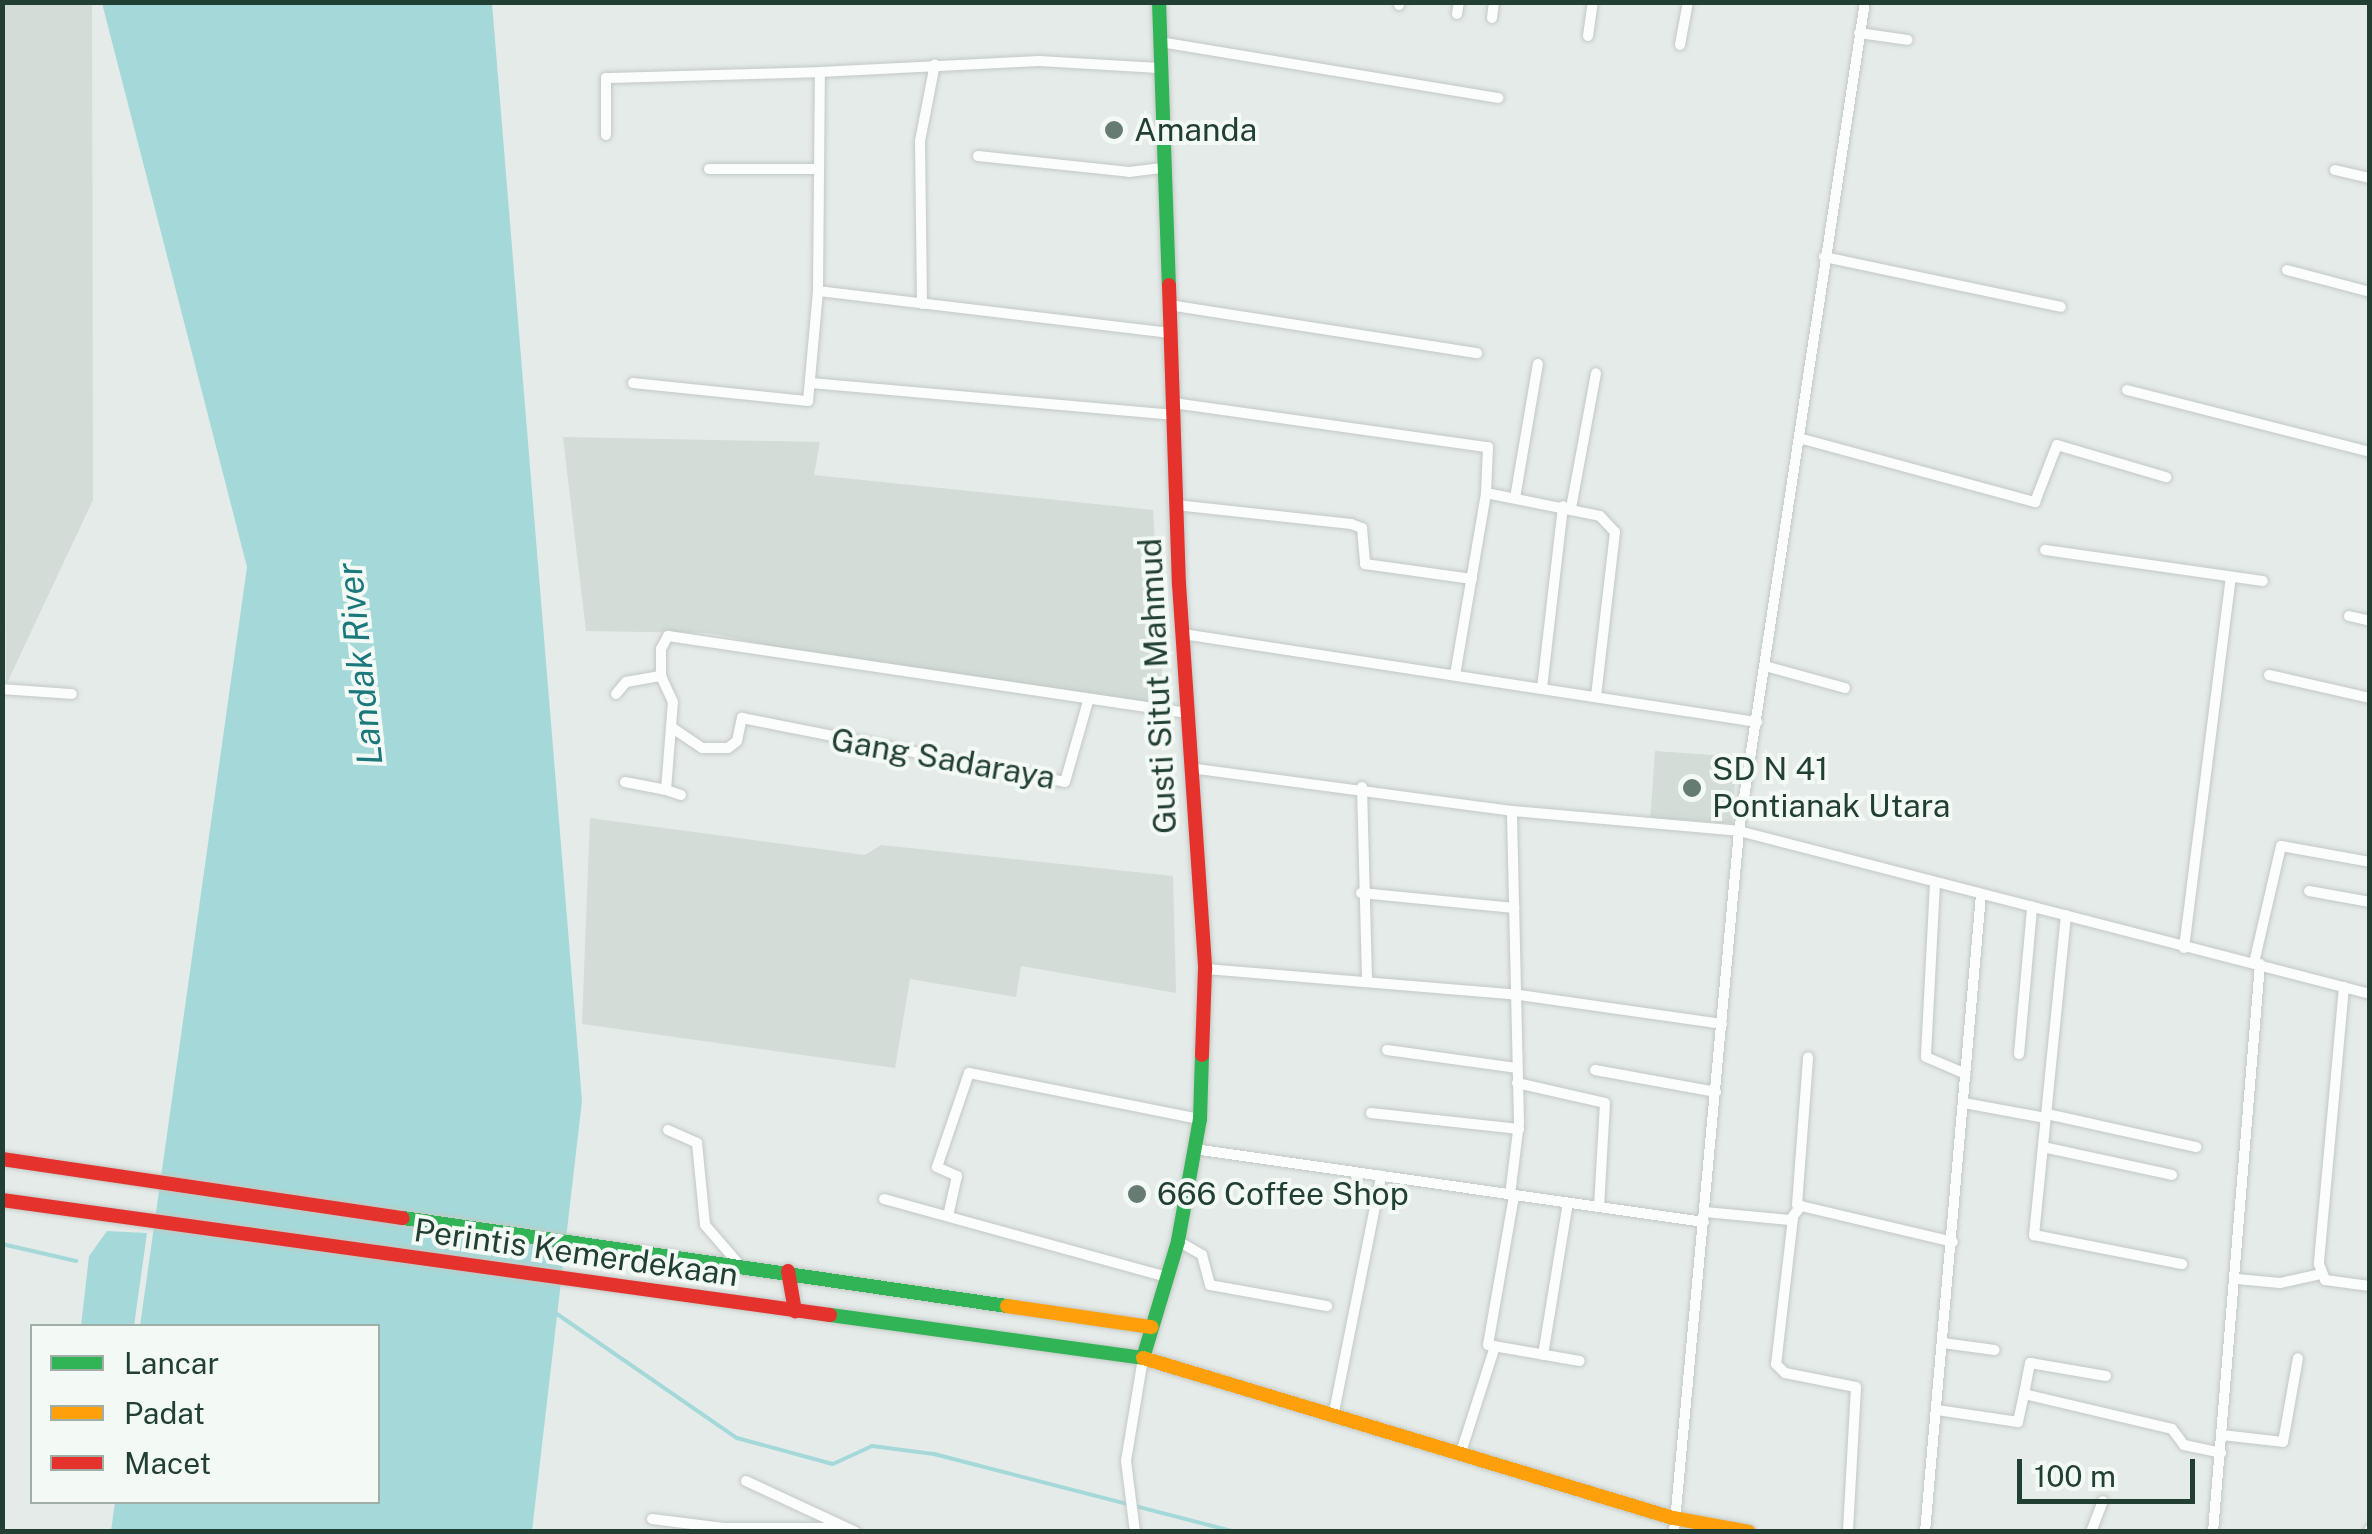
<!DOCTYPE html>
<html>
<head>
<meta charset="utf-8">
<style>
	body { margin:0 }
	#map { position:relative; width:2372px; height:1534px; overflow:hidden; background:#e5ebe8; font-family:"Public Sans",sans-serif }
	div>[style] { position:absolute }
	.built>* { inset:0; background:#d3dcd7; transform-origin:0 0 }
	.water>* { inset:0; background:#a5d9d9 }
	.stream>* { height:4px; margin:-2px; padding:0 2px; transform-origin:2px; border-radius:2px; background:#a5d9d9 }
	.roads { filter:drop-shadow(0 0 2px #c2c8c5) drop-shadow(0 0 2px #c2c8c5) }
	.street>* { height:10px; margin:-5px; padding:0 5px; transform-origin:5px; border-radius:5px; background:#fbfcfc }
	.fast>* { height:14px; margin:-7px; padding:0 7px; transform-origin:7px; border-radius:7px; background:#30b455 }
	.slow>* { height:14px; margin:-7px; padding:0 7px; transform-origin:7px; border-radius:7px; background:#ff9f0a }
	.jam>* { height:14px; margin:-7px; padding:0 7px; transform-origin:7px; border-radius:7px; background:#e5322d }
	.dots>* { width:28px; height:28px; translate:-50% -50%; box-sizing:border-box; border:5px solid #f3f9f5; border-radius:50% }
	span { translate:-50% -50%; white-space:nowrap; text-align:center; line-height:1.15; -webkit-text-stroke:8px #f3f9f5; paint-order:stroke }
	.poi-label { font-size:32px; color:#223f33 }
	.left { translate:0 -50%; text-align:left }
	.street-label { font-size:32px; color:#223f33 }
	.water-label { font-size:35px; color:#1b787c; font-style:italic }
	.frame { position:absolute; inset:0; border:5px solid #223f33; pointer-events:none }
	.legend { position:absolute; left:30px; top:1324px; width:350px; height:180px; box-sizing:border-box; background:#f3f9f5; border:2px solid #9fafa7; margin:0; padding:12px 18px; list-style:none; font-size:30px; color:#223f33 }
	.legend li { display:flex; align-items:center; gap:20px; height:50px }
	.legend b { width:50px; border:2px solid #9fafa7 }
	.scale { position:absolute; left:2017px; top:1459px; width:178px; height:45px; box-sizing:border-box; border:5px solid #223f33; border-top:0; padding-left:12px; font-size:30px; line-height:35px; white-space:nowrap; color:#223f33; -webkit-text-stroke:8px #f3f9f5; paint-order:stroke }
</style>
</head>
<body>
<div id="map">
	<div class="built">
		<div style="clip-path:polygon(2px 3px,92px 3px,93px 500px,6px 685px)"></div>
		<div style="clip-path:polygon(563px 437px,820px 442px,814px 475px,1153px 510px,1164px 708px,903px 673px,709px 633px,586px 631px)"></div>
		<div style="left:1655px;top:751px;width:82px;height:67px;rotate:4deg"></div>
		<div style="clip-path:polygon(590px 818px,865px 855px,881px 845px,1173px 876px,1176px 993px,1021px 966px,1016px 997px,910px 979px,895px 1068px,582px 1024px)"></div>
	</div>
	<div class="water">
		<div style="clip-path:polygon(102px 3px,492px 3px,582px 1101px,532px 1531px,111px 1531px,115px 1502px,378px 1502px,378px 1326px,140px 1326px,247px 567px)"></div>
		<div style="clip-path:polygon(107px 1231px,147px 1233px,134px 1326px,81px 1326px,89px 1256px)"></div>
	</div>
	<div class="stream">
		<div style="left:2px;top:1244px;width:76px;rotate:12.9deg"></div>
		<div style="left:557px;top:1314px;width:219px;rotate:34.6deg"></div>
		<div style="left:737px;top:1438px;width:99px;rotate:15.2deg"></div>
		<div style="left:833px;top:1464px;width:43px;rotate:-24.8deg"></div>
		<div style="left:872px;top:1446px;width:63px;rotate:7.4deg"></div>
		<div style="left:934px;top:1454px;width:312px;rotate:14.5deg"></div>
	</div>
	<div class="roads">
		<div class="street">
			<div style="left:1399px;top:5px;width:3px;rotate:-72deg"></div>
			<div style="left:1457px;top:14px;width:12px;rotate:-81deg"></div>
			<div style="left:1492px;top:18px;width:16px;rotate:-83deg"></div>
			<div style="left:1859px;top:33px;width:49px;rotate:8.1deg"></div>
			<div style="left:1588px;top:36px;width:34px;rotate:-82deg"></div>
			<div style="left:1160px;top:42px;width:343px;rotate:9.4deg"></div>
			<div style="left:1680px;top:45px;width:44px;rotate:-79.5deg"></div>
			<div style="left:606px;top:135px;width:57px;rotate:-90deg"></div>
			<div style="left:606px;top:78px;width:214px;rotate:-1.6deg"></div>
			<div style="left:978px;top:156px;width:152px;rotate:6deg"></div>
			<div style="left:1129px;top:172px;width:34px;rotate:-7deg"></div>
			<div style="left:709px;top:169px;width:107px"></div>
			<div style="left:2335px;top:170px;width:36px;rotate:13deg"></div>
			<div style="left:1824px;top:257px;width:242px;rotate:11.9deg"></div>
			<div style="left:2287px;top:270px;width:86px;rotate:14.8deg"></div>
			<div style="left:818px;top:291px;width:354px;rotate:6.8deg"></div>
			<div style="left:922px;top:304px;width:163px;rotate:-90.7deg"></div>
			<div style="left:920px;top:141px;width:78px;rotate:-79deg"></div>
			<div style="left:1169px;top:305px;width:312px;rotate:8.9deg"></div>
			<div style="left:633px;top:383px;width:176px;rotate:5.9deg"></div>
			<div style="left:808px;top:401px;width:110px;rotate:-84.8deg"></div>
			<div style="left:818px;top:291px;width:219px;rotate:-89.5deg"></div>
			<div style="left:820px;top:72px;width:219px;rotate:-2.9deg"></div>
			<div style="left:1039px;top:61px;width:120px;rotate:3.3deg"></div>
			<div style="left:810px;top:383px;width:364px;rotate:5deg"></div>
			<div style="left:2127px;top:390px;width:251px;rotate:14.3deg"></div>
			<div style="left:1173px;top:403px;width:318px;rotate:8deg"></div>
			<div style="left:1488px;top:447px;width:46px;rotate:92.5deg"></div>
			<div style="left:1486px;top:493px;width:116px;rotate:11.4deg"></div>
			<div style="left:1600px;top:516px;width:22px;rotate:47deg"></div>
			<div style="left:1615px;top:532px;width:166px;rotate:96.6deg"></div>
			<div style="left:1799px;top:438px;width:245px;rotate:15.2deg"></div>
			<div style="left:2035px;top:502px;width:61px;rotate:-68.9deg"></div>
			<div style="left:2057px;top:445px;width:114px;rotate:16.4deg"></div>
			<div style="left:1515px;top:498px;width:136px;rotate:-80.3deg"></div>
			<div style="left:1176px;top:505px;width:176px;rotate:6.2deg"></div>
			<div style="left:1351px;top:524px;width:12px;rotate:20deg"></div>
			<div style="left:1362px;top:528px;width:36px;rotate:85deg"></div>
			<div style="left:1365px;top:564px;width:108px;rotate:8deg"></div>
			<div style="left:1571px;top:508px;width:137px;rotate:-79.5deg"></div>
			<div style="left:2045px;top:550px;width:220px;rotate:8.1deg"></div>
			<div style="left:2349px;top:616px;width:22px;rotate:13deg"></div>
			<div style="left:1183px;top:634px;width:581px;rotate:8.72deg"></div>
			<div style="left:1765px;top:666px;width:83px;rotate:15.4deg"></div>
			<div style="left:1455px;top:675px;width:185px;rotate:-80.3deg"></div>
			<div style="left:2269px;top:675px;width:104px;rotate:12.8deg"></div>
			<div style="left:1542px;top:688px;width:183px;rotate:-83.4deg"></div>
			<div style="left:2px;top:689px;width:70px;rotate:4.1deg"></div>
			<div style="left:616px;top:694px;width:16px;rotate:-50deg"></div>
			<div style="left:626px;top:682px;width:36px;rotate:-10deg"></div>
			<div style="left:671px;top:727px;width:37px;rotate:34deg"></div>
			<div style="left:702px;top:748px;width:26px"></div>
			<div style="left:728px;top:748px;width:11px;rotate:-38deg"></div>
			<div style="left:737px;top:741px;width:24px;rotate:-78deg"></div>
			<div style="left:742px;top:718px;width:329px;rotate:11.2deg"></div>
			<div style="left:1065px;top:782px;width:84px;rotate:-74.1deg"></div>
			<div style="left:1190px;top:768px;width:325px;rotate:7.6deg"></div>
			<div style="left:1512px;top:811px;width:228px;rotate:5deg"></div>
			<div style="left:1739px;top:831px;width:652px;rotate:14.48deg"></div>
			<div style="left:625px;top:782px;width:42px;rotate:11deg"></div>
			<div style="left:1362px;top:787px;width:192px;rotate:88.5deg"></div>
			<div style="left:681px;top:795px;width:16px;rotate:-162deg"></div>
			<div style="left:666px;top:790px;width:88px;rotate:-85.5deg"></div>
			<div style="left:673px;top:702px;width:29px;rotate:-115deg"></div>
			<div style="left:661px;top:676px;width:27px;rotate:-90deg"></div>
			<div style="left:661px;top:649px;width:15px;rotate:-62deg"></div>
			<div style="left:668px;top:636px;width:525px;rotate:8.44deg"></div>
			<div style="left:1935px;top:883px;width:174px;rotate:93deg"></div>
			<div style="left:1926px;top:1057px;width:43px;rotate:23deg"></div>
			<div style="left:2309px;top:891px;width:62px;rotate:10.2deg"></div>
			<div style="left:1361px;top:893px;width:154px;rotate:5.6deg"></div>
			<div style="left:2066px;top:915px;width:322px;rotate:95.7deg"></div>
			<div style="left:2034px;top:1235px;width:151px;rotate:11.1deg"></div>
			<div style="left:2184px;top:948px;width:373px;rotate:-82.8deg"></div>
			<div style="left:2254px;top:963px;width:120px;rotate:-77deg"></div>
			<div style="left:2281px;top:846px;width:90px;rotate:10.2deg"></div>
			<div style="left:1205px;top:969px;width:315px;rotate:4.7deg"></div>
			<div style="left:1519px;top:995px;width:205px;rotate:8.1deg"></div>
			<div style="left:2344px;top:987px;width:278px;rotate:95.2deg"></div>
			<div style="left:2319px;top:1264px;width:17px;rotate:69deg"></div>
			<div style="left:2325px;top:1280px;width:45px;rotate:7.6deg"></div>
			<div style="left:1387px;top:1050px;width:130px;rotate:7.9deg"></div>
			<div style="left:2019px;top:1054px;width:148px;rotate:-84.9deg"></div>
			<div style="left:1595px;top:1070px;width:123px;rotate:10.3deg"></div>
			<div style="left:1517px;top:1083px;width:90px;rotate:12.8deg"></div>
			<div style="left:1605px;top:1103px;width:104px;rotate:93.3deg"></div>
			<div style="left:1964px;top:1103px;width:83px;rotate:10.4deg"></div>
			<div style="left:1371px;top:1113px;width:149px;rotate:6.2deg"></div>
			<div style="left:2047px;top:1114px;width:153px;rotate:12.5deg"></div>
			<div style="left:668px;top:1130px;width:32px;rotate:24deg"></div>
			<div style="left:697px;top:1143px;width:82px;rotate:84.4deg"></div>
			<div style="left:705px;top:1225px;width:49px;rotate:49.1deg"></div>
			<div style="left:2043px;top:1147px;width:132px;rotate:12.2deg"></div>
			<div style="left:1194px;top:1149px;width:515px;rotate:8.15deg"></div>
			<div style="left:1510px;top:1195px;width:73px;rotate:-82.9deg"></div>
			<div style="left:1519px;top:1123px;width:312px;rotate:-91.3deg"></div>
			<div style="left:1514px;top:1196px;width:151px;rotate:99.9deg"></div>
			<div style="left:1488px;top:1345px;width:93px;rotate:9.9deg"></div>
			<div style="left:884px;top:1199px;width:295px;rotate:15.4deg"></div>
			<div style="left:1797px;top:1205px;width:148px;rotate:-85.7deg"></div>
			<div style="left:1705px;top:1212px;width:85px;rotate:5.4deg"></div>
			<div style="left:1790px;top:1220px;width:18px;rotate:-52deg"></div>
			<div style="left:1801px;top:1206px;width:156px;rotate:13.3deg"></div>
			<div style="left:948px;top:1216px;width:41px;rotate:-77.3deg"></div>
			<div style="left:957px;top:1176px;width:22px;rotate:-156deg"></div>
			<div style="left:937px;top:1167px;width:99px;rotate:-71.2deg"></div>
			<div style="left:969px;top:1073px;width:236px;rotate:11.3deg"></div>
			<div style="left:1793px;top:1218px;width:147px;rotate:96.6deg"></div>
			<div style="left:1776px;top:1364px;width:13px;rotate:45deg"></div>
			<div style="left:1785px;top:1373px;width:72px;rotate:11.2deg"></div>
			<div style="left:1856px;top:1387px;width:145px;rotate:93.2deg"></div>
			<div style="left:1178px;top:1241px;width:28px;rotate:30deg"></div>
			<div style="left:1202px;top:1255px;width:31px;rotate:75deg"></div>
			<div style="left:1210px;top:1285px;width:119px;rotate:10.2deg"></div>
			<div style="left:2237px;top:1279px;width:43px;rotate:5.3deg"></div>
			<div style="left:2280px;top:1283px;width:42px;rotate:-12.4deg"></div>
			<div style="left:1943px;top:1343px;width:52px;rotate:7.7deg"></div>
			<div style="left:1543px;top:1355px;width:154px;rotate:-80.7deg"></div>
			<div style="left:2106px;top:1376px;width:77px;rotate:-170.3deg"></div>
			<div style="left:2030px;top:1363px;width:32px;rotate:101deg"></div>
			<div style="left:2024px;top:1394px;width:152px;rotate:13.3deg"></div>
			<div style="left:2172px;top:1429px;width:20px;rotate:53deg"></div>
			<div style="left:2184px;top:1445px;width:38px;rotate:12deg"></div>
			<div style="left:1937px;top:1410px;width:82px;rotate:8.4deg"></div>
			<div style="left:2018px;top:1422px;width:29px;rotate:-78deg"></div>
			<div style="left:1334px;top:1412px;width:241px;rotate:-78.7deg"></div>
			<div style="left:2222px;top:1435px;width:61px;rotate:6.5deg"></div>
			<div style="left:2283px;top:1442px;width:85px;rotate:-79.9deg"></div>
			<div style="left:1462px;top:1449px;width:108px;rotate:-72.2deg"></div>
			<div style="left:746px;top:1481px;width:121px;rotate:24.9deg"></div>
			<div style="left:652px;top:1519px;width:72px;rotate:7.2deg"></div>
			<div style="left:723px;top:1528px;width:121px"></div>
			<div style="left:1135px;top:1532px;width:72px;rotate:-97.2deg"></div>
			<div style="left:1126px;top:1461px;width:104px;rotate:-80.6deg"></div>
			<div style="left:1674px;top:1532px;width:704px;rotate:-84.7deg"></div>
			<div style="left:1739px;top:831px;width:839px;rotate:-81.36deg"></div>
			<div style="left:1925px;top:1532px;width:640px;rotate:-84.98deg"></div>
			<div style="left:2091px;top:1532px;width:33px;rotate:-69deg"></div>
			<div style="left:2213px;top:1532px;width:570px;rotate:-85.27deg"></div>
			<div style="left:2369px;top:1532px;width:3px;rotate:-72deg"></div>
		</div>
		<div class="fast">
			<div style="left:1159px;top:2px;width:283px;rotate:88deg"></div>
			<div style="left:403px;top:1218px;width:610px;rotate:8.29deg"></div>
			<div style="left:830px;top:1315px;width:316px;rotate:7.8deg"></div>
			<div style="left:1143px;top:1358px;width:122px;rotate:-73.3deg"></div>
			<div style="left:1178px;top:1241px;width:124px;rotate:-79.8deg"></div>
			<div style="left:1200px;top:1119px;width:64px;rotate:-88.2deg"></div>
		</div>
		<div class="slow">
			<div style="left:1007px;top:1306px;width:146px;rotate:8.3deg"></div>
			<div style="left:1143px;top:1358px;width:554px;rotate:16.8deg"></div>
			<div style="left:1673px;top:1518px;width:77px;rotate:10.4deg"></div>
		</div>
		<div class="jam">
			<div style="left:1169px;top:285px;width:299px;rotate:88.1deg"></div>
			<div style="left:1179px;top:584px;width:386px;rotate:86.1deg"></div>
			<div style="left:1205px;top:969px;width:86px;rotate:92deg"></div>
			<div style="left:2px;top:1159px;width:405px;rotate:8.4deg"></div>
			<div style="left:2px;top:1200px;width:836px;rotate:7.91deg"></div>
			<div style="left:788px;top:1271px;width:41px;rotate:80.1deg"></div>
		</div>
	</div>
	<div class="dots">
		<div style="left:1114px;top:130px;background:#667b72"></div>
		<div style="left:1692px;top:788px;background:#667b72"></div>
		<div style="left:1137px;top:1194px;background:#667b72"></div>
	</div>
	<div class="poi-label">
		<span class="left" style="left:1134px;top:130px">Amanda</span>
		<span class="left" style="left:1712px;top:788px">SD N 41<br>Pontianak Utara</span>
		<span class="left" style="left:1157px;top:1194px">666 Coffee Shop</span>
	</div>
	<div class="street-label">
		<span style="left:1158px;top:686px;rotate:-93deg">Gusti Situt Mahmud</span>
		<span style="left:943px;top:759px;rotate:10deg">Gang Sadaraya</span>
		<span style="left:576px;top:1253px;rotate:8deg">Perintis Kemerdekaan</span>
	</div>
	<div class="water-label">
		<span style="left:360px;top:664px;rotate:-96deg">Landak River</span>
	</div>
	<div class="frame"></div>
	<ul class="legend">
	<li><b style="height:12px;background:#30b455"></b>Lancar</li>
	<li><b style="height:12px;background:#ff9f0a"></b>Padat</li>
	<li><b style="height:12px;background:#e5322d"></b>Macet</li>
	</ul>
	<div class="scale">100 m</div>
</div>
</body>
</html>
